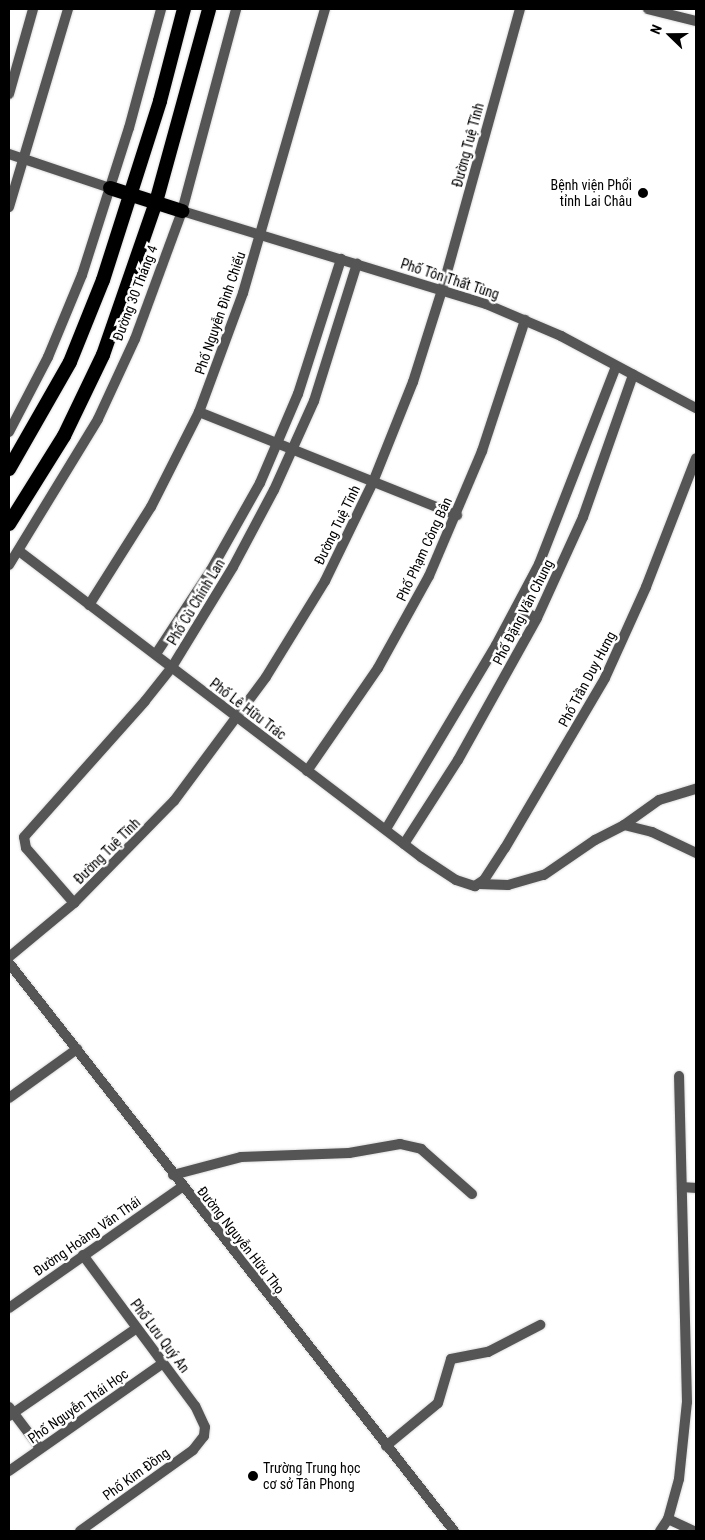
<!DOCTYPE html>
<html>
<head>
<meta charset="utf-8">
<style>
	body { margin:0 }
	#map { position:relative; width:705px; height:1540px; overflow:hidden; background:#fff; font-family:"Roboto Condensed",sans-serif }
	div>[style] { position:absolute }
	.roads { filter:drop-shadow(0 0 1px #dbdbdb) drop-shadow(0 0 1px #dbdbdb) }
	.minor>* { height:10px; margin:-5px; padding:0 5px; transform-origin:5px; border-radius:5px; background:#555 }
	.tertiary>* { height:10px; margin:-5px; padding:0 5px; transform-origin:5px; border-radius:5px; background:#555 }
	.trunk>* { height:14px; margin:-7px; padding:0 7px; transform-origin:7px; border-radius:7px; background:#000 }
	.dots>* { width:14px; height:14px; translate:-50% -50%; box-sizing:border-box; border:2px solid #fff; border-radius:50% }
	span { translate:-50% -50%; white-space:nowrap; text-align:center; line-height:1.15; -webkit-text-stroke:5px #fff; paint-order:stroke }
	.street-label { font-size:14px; color:#000 }
	.poi-label { font-size:14px; color:#000 }
	.right { translate:-100% -50%; text-align:right }
	.left { translate:0 -50%; text-align:left }
	.frame { position:absolute; inset:0; border:10px solid #000; pointer-events:none }
	.north { position:absolute; left:645px; top:10px; width:50px; height:50px; -webkit-text-stroke:4px #fff; paint-order:stroke; rotate:292deg; font-size:14px; font-weight:700; line-height:20px; text-align:center; color:#000 }
	.north::after { content:''; display:block; margin:auto; width:18px; height:22px; background:#000; clip-path:polygon(50% 0,100% 100%,50% 72%,0 100%) }
</style>
</head>
<body>
<div id="map">
	<div class="roads">
		<div class="minor">
			<div style="left:648px;top:9px;width:49px;rotate:14deg"></div>
			<div style="left:9px;top:94px;width:88px;rotate:-74.2deg"></div>
			<div style="left:9px;top:154px;width:107px;rotate:18.6deg"></div>
			<div style="left:9px;top:207px;width:207px;rotate:-73.4deg"></div>
			<div style="left:182px;top:211px;width:318px;rotate:17deg"></div>
			<div style="left:486px;top:304px;width:82px;rotate:23.1deg"></div>
			<div style="left:561px;top:336px;width:153px;rotate:28.1deg"></div>
			<div style="left:199px;top:412px;width:278px;rotate:21.8deg"></div>
			<div style="left:19px;top:551px;width:505px;rotate:37.28deg"></div>
			<div style="left:421px;top:857px;width:42px;rotate:33.3deg"></div>
			<div style="left:456px;top:880px;width:20px;rotate:18deg"></div>
			<div style="left:475px;top:886px;width:11px;rotate:-34deg"></div>
			<div style="left:484px;top:880px;width:38px;rotate:-57deg"></div>
			<div style="left:505px;top:848px;width:197px;rotate:-59.5deg"></div>
			<div style="left:605px;top:678px;width:100px;rotate:-65.7deg"></div>
			<div style="left:646px;top:587px;width:138px;rotate:-68.8deg"></div>
			<div style="left:89px;top:605px;width:116px;rotate:-57.7deg"></div>
			<div style="left:151px;top:507px;width:106px;rotate:-63.2deg"></div>
			<div style="left:199px;top:412px;width:127px;rotate:-69.7deg"></div>
			<div style="left:243px;top:293px;width:296px;rotate:-73.9deg"></div>
			<div style="left:516px;top:608px;width:23px;rotate:25deg"></div>
			<div style="left:156px;top:654px;width:100px;rotate:-56.8deg"></div>
			<div style="left:211px;top:570px;width:100px;rotate:-60.6deg"></div>
			<div style="left:260px;top:483px;width:97px;rotate:-66.9deg"></div>
			<div style="left:298px;top:394px;width:142px;rotate:-72.3deg"></div>
			<div style="left:307px;top:771px;width:125px;rotate:-55.4deg"></div>
			<div style="left:378px;top:668px;width:105px;rotate:-61deg"></div>
			<div style="left:429px;top:576px;width:136px;rotate:-67deg"></div>
			<div style="left:482px;top:451px;width:138px;rotate:-71.8deg"></div>
			<div style="left:624px;top:825px;width:43px;rotate:-35.5deg"></div>
			<div style="left:659px;top:800px;width:39px;rotate:-17deg"></div>
			<div style="left:386px;top:829px;width:214px;rotate:-59.1deg"></div>
			<div style="left:496px;top:645px;width:92px;rotate:-62deg"></div>
			<div style="left:539px;top:564px;width:212px;rotate:-68.7deg"></div>
			<div style="left:404px;top:844px;width:100px;rotate:-57.3deg"></div>
			<div style="left:458px;top:760px;width:162px;rotate:-60.9deg"></div>
			<div style="left:537px;top:618px;width:111px;rotate:-65.5deg"></div>
			<div style="left:583px;top:517px;width:151px;rotate:-70.6deg"></div>
			<div style="left:479px;top:884px;width:29px;rotate:2deg"></div>
			<div style="left:508px;top:885px;width:37px;rotate:-16deg"></div>
			<div style="left:544px;top:875px;width:62px;rotate:-34.5deg"></div>
			<div style="left:595px;top:840px;width:33px;rotate:-27deg"></div>
			<div style="left:624px;top:825px;width:29px;rotate:14deg"></div>
			<div style="left:652px;top:832px;width:49px;rotate:25.5deg"></div>
			<div style="left:74px;top:903px;width:73px;rotate:-131.1deg"></div>
			<div style="left:26px;top:848px;width:11px;rotate:-100deg"></div>
			<div style="left:24px;top:837px;width:182px;rotate:-48.3deg"></div>
			<div style="left:145px;top:701px;width:43px;rotate:-51.5deg"></div>
			<div style="left:172px;top:667px;width:117px;rotate:-58.6deg"></div>
			<div style="left:233px;top:567px;width:87px;rotate:-62deg"></div>
			<div style="left:274px;top:490px;width:98px;rotate:-65.8deg"></div>
			<div style="left:314px;top:401px;width:144px;rotate:-72.6deg"></div>
			<div style="left:9px;top:957px;width:85px;rotate:-39.7deg"></div>
			<div style="left:74px;top:903px;width:143px;rotate:-45.6deg"></div>
			<div style="left:174px;top:801px;width:154px;rotate:-53.4deg"></div>
			<div style="left:266px;top:677px;width:113px;rotate:-58.4deg"></div>
			<div style="left:325px;top:581px;width:110px;rotate:-64.1deg"></div>
			<div style="left:373px;top:482px;width:108px;rotate:-68.2deg"></div>
			<div style="left:413px;top:382px;width:96px;rotate:-72.5deg"></div>
			<div style="left:442px;top:290px;width:292px;rotate:-74.5deg"></div>
			<div style="left:9px;top:1098px;width:84px;rotate:-35.8deg"></div>
			<div style="left:173px;top:1175px;width:70px;rotate:-14.8deg"></div>
			<div style="left:241px;top:1157px;width:108px;rotate:-2.1deg"></div>
			<div style="left:349px;top:1153px;width:52px;rotate:-10deg"></div>
			<div style="left:400px;top:1144px;width:22px;rotate:13deg"></div>
			<div style="left:421px;top:1149px;width:68px;rotate:41.4deg"></div>
			<div style="left:682px;top:1187px;width:14px;rotate:4deg"></div>
			<div style="left:9px;top:1308px;width:211px;rotate:-35deg"></div>
			<div style="left:9px;top:1407px;width:51px;rotate:52.9deg"></div>
			<div style="left:9px;top:1416px;width:155px;rotate:-34.5deg"></div>
			<div style="left:386px;top:1446px;width:67px;rotate:-39.6deg"></div>
			<div style="left:438px;top:1403px;width:46px;rotate:-73.5deg"></div>
			<div style="left:451px;top:1359px;width:38px;rotate:-11deg"></div>
			<div style="left:488px;top:1352px;width:59px;rotate:-27.4deg"></div>
			<div style="left:9px;top:1471px;width:188px;rotate:-35deg"></div>
			<div style="left:668px;top:1519px;width:29px;rotate:25deg"></div>
			<div style="left:80px;top:1531px;width:139px;rotate:-35.6deg"></div>
			<div style="left:193px;top:1450px;width:18px;rotate:-52deg"></div>
			<div style="left:204px;top:1436px;width:9px;rotate:-84deg"></div>
			<div style="left:205px;top:1427px;width:23px;rotate:-115deg"></div>
			<div style="left:195px;top:1406px;width:188px;rotate:-126.6deg"></div>
			<div style="left:660px;top:1531px;width:14px;rotate:-56deg"></div>
			<div style="left:668px;top:1519px;width:41px;rotate:-74.6deg"></div>
			<div style="left:679px;top:1479px;width:77px;rotate:-84.1deg"></div>
			<div style="left:687px;top:1402px;width:326px;rotate:-91.4deg"></div>
		</div>
		<div class="tertiary">
			<div style="left:9px;top:432px;width:85px;rotate:-62.5deg"></div>
			<div style="left:48px;top:357px;width:89px;rotate:-67.5deg"></div>
			<div style="left:82px;top:275px;width:154px;rotate:-72.3deg"></div>
			<div style="left:129px;top:128px;width:123px;rotate:-74.9deg"></div>
			<div style="left:9px;top:565px;width:171px;rotate:-58.6deg"></div>
			<div style="left:98px;top:419px;width:88px;rotate:-65.2deg"></div>
			<div style="left:135px;top:339px;width:136px;rotate:-69.8deg"></div>
			<div style="left:182px;top:211px;width:209px;rotate:-75deg"></div>
			<div style="left:9px;top:963px;width:722px;rotate:51.92deg"></div>
		</div>
		<div class="trunk">
			<div style="left:110px;top:188px;width:76px;rotate:17.7deg"></div>
			<div style="left:9px;top:469px;width:123px;rotate:-60.3deg"></div>
			<div style="left:70px;top:362px;width:88px;rotate:-68.1deg"></div>
			<div style="left:103px;top:280px;width:188px;rotate:-72.3deg"></div>
			<div style="left:160px;top:101px;width:95px;rotate:-75.4deg"></div>
			<div style="left:9px;top:524px;width:104px;rotate:-58deg"></div>
			<div style="left:64px;top:436px;width:90px;rotate:-64.3deg"></div>
			<div style="left:103px;top:355px;width:162px;rotate:-70.9deg"></div>
			<div style="left:156px;top:202px;width:200px;rotate:-74.6deg"></div>
		</div>
	</div>
	<div class="dots">
		<div style="left:643px;top:193px;background:#000"></div>
		<div style="left:253px;top:1476px;background:#000"></div>
	</div>
	<div class="street-label">
		<span style="left:468px;top:145px;rotate:-75deg">Đường Tuệ Tĩnh</span>
		<span style="left:450px;top:279px;rotate:18deg">Phố Tôn Thất Tùng</span>
		<span style="left:135px;top:293px;rotate:-69deg">Đường 30 Tháng 4</span>
		<span style="left:220px;top:313px;rotate:-71deg">Phố Nguyễn Đình Chiểu</span>
		<span style="left:337px;top:525px;rotate:-64deg">Đường Tuệ Tĩnh</span>
		<span style="left:424px;top:549px;rotate:-65deg">Phố Phạm Công Bân</span>
		<span style="left:196px;top:602px;rotate:-59deg">Phố Cù Chính Lan</span>
		<span style="left:523px;top:612px;rotate:-63deg">Phố Đặng Văn Chung</span>
		<span style="left:587px;top:679px;rotate:-62deg">Phố Trần Duy Hưng</span>
		<span style="left:248px;top:709px;rotate:37deg">Phố Lê Hữu Trác</span>
		<span style="left:107px;top:851px;rotate:-45deg">Đường Tuệ Tĩnh</span>
		<span style="left:87px;top:1236px;rotate:-35deg">Đường Hoàng Văn Thái</span>
		<span style="left:241px;top:1240px;rotate:52deg">Đường Nguyễn Hữu Thọ</span>
		<span style="left:160px;top:1336px;rotate:53deg">Phố Lưu Quý An</span>
		<span style="left:78px;top:1406px;rotate:-35deg">Phố Nguyễn Thái Học</span>
		<span style="left:136px;top:1474px;rotate:-36deg">Phố Kim Đồng</span>
	</div>
	<div class="poi-label">
		<span class="right" style="left:632px;top:193px">Bệnh viện Phổi<br>tỉnh Lai Châu</span>
		<span class="left" style="left:263px;top:1476px">Trường Trung học<br>cơ sở Tân Phong</span>
	</div>
	<div class="frame"></div>
	<div class="north">N</div>
</div>
</body>
</html>
